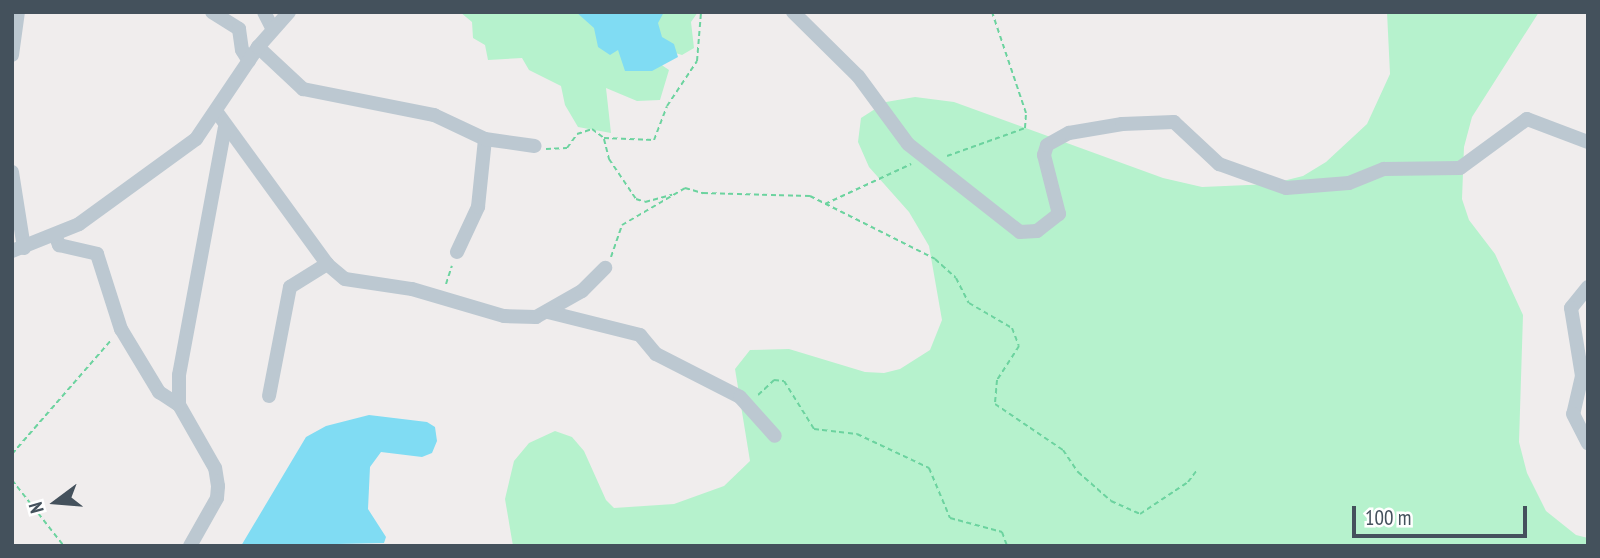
<!DOCTYPE html>
<html>
<head>
<meta charset="utf-8">
<style>
	body { margin:0 }
	#map { position:relative; width:1600px; height:558px; overflow:hidden; background:#f0eded; font-family:"PT Sans Narrow",sans-serif }
	div>[style] { position:absolute }
	.green>* { inset:0; background:#b6f2cd }
	.water>* { inset:0; background:#80dcf3 }
	.path>* { height:2px; margin-top:-1px; transform-origin:0; background:repeating-linear-gradient(90deg,#6cd39f 0 5px,transparent 0 8.5px) }
	.minor>* { height:14px; margin:-7px; padding:0 7px; transform-origin:7px; border-radius:7px; background:#bcc8d1 }
	span { translate:-50% -50%; white-space:nowrap; text-align:center; line-height:1.15; -webkit-text-stroke:5px #fff; paint-order:stroke }
	.frame { position:absolute; inset:0; border:14px solid #44515c; pointer-events:none }
	.north { position:absolute; left:21px; top:467px; width:70px; height:70px; -webkit-text-stroke:5px #fff; paint-order:stroke; rotate:254deg; font-size:19px; font-weight:700; line-height:28px; text-align:center; color:#44515c }
	.north::after { content:''; display:block; margin:auto; width:24px; height:32px; background:#44515c; clip-path:polygon(50% 0,100% 100%,50% 72%,0 100%) }
	.scale { position:absolute; left:1352px; top:506px; width:175px; height:32px; box-sizing:border-box; border:4px solid #44515c; border-top:0; padding-left:9px; font-size:21px; line-height:24px; white-space:nowrap; color:#44515c; -webkit-text-stroke:5px #fff; paint-order:stroke }
</style>
</head>
<body>
<div id="map">
	<div class="green">
		<div style="clip-path:polygon(460px 12px,584px 12px,669px 70px,660px 100px,637px 101px,606px 88px,611px 133px,578px 127px,565px 105px,561px 86px,529px 70px,522px 58px,488px 60px,485px 45px,473px 38px,472px 22px)"></div>
		<div style="clip-path:polygon(658px 12px,698px 12px,691px 22px,694px 48px,682px 55px,672px 52px,658px 37px)"></div>
		<div style="clip-path:polygon(1387px 12px,1539px 12px,1472px 117px,1464px 147px,1462px 199px,1469px 220px,1495px 254px,1523px 315px,1519px 442px,1527px 473px,1546px 511px,1576px 535px,1588px 538px,1588px 546px,513px 546px,505px 499px,514px 461px,529px 443px,555px 431px,572px 437px,584px 451px,606px 500px,614px 508px,674px 504px,724px 486px,750px 461px,735px 369px,750px 350px,789px 349px,865px 372px,884px 373px,900px 369px,930px 350px,942px 320px,929px 246px,909px 212px,869px 167px,858px 142px,861px 118px,886px 102px,915px 97px,954px 102px,1163px 178px,1202px 187px,1271px 184px,1303px 176px,1326px 162px,1367px 124px,1390px 74px)"></div>
	</div>
	<div class="water">
		<div style="clip-path:polygon(576px 12px,664px 12px,658px 23px,662px 37px,674px 44px,678px 57px,652px 71px,625px 71px,618px 50px,610px 55px,598px 47px,594px 28px)"></div>
		<div style="clip-path:polygon(369px 415px,427px 422px,435px 427px,437px 441px,432px 453px,422px 457px,381px 452px,370px 467px,368px 509px,386px 537px,384px 543px,241px 546px,306px 437px,326px 426px)"></div>
	</div>
	<div class="path">
		<div style="left:604px;top:139px;width:21px;rotate:76deg"></div>
		<div style="left:609px;top:159px;width:48px;rotate:56deg"></div>
		<div style="left:636px;top:199px;width:9px;rotate:18deg"></div>
		<div style="left:645px;top:202px;width:28px;rotate:-15deg"></div>
		<div style="left:546px;top:149px;width:21px;rotate:-3deg"></div>
		<div style="left:567px;top:148px;width:17px;rotate:-54deg"></div>
		<div style="left:577px;top:134px;width:16px;rotate:-18deg"></div>
		<div style="left:592px;top:129px;width:15px;rotate:37deg"></div>
		<div style="left:604px;top:138px;width:50px;rotate:2.3deg"></div>
		<div style="left:654px;top:140px;width:36px;rotate:-69deg"></div>
		<div style="left:667px;top:106px;width:54px;rotate:-56.3deg"></div>
		<div style="left:697px;top:61px;width:49px;rotate:-85.3deg"></div>
		<div style="left:947px;top:156px;width:83px;rotate:-19.7deg"></div>
		<div style="left:1025px;top:128px;width:15px;rotate:-86deg"></div>
		<div style="left:1026px;top:113px;width:107px;rotate:-108.6deg"></div>
		<div style="left:825px;top:204px;width:95px;rotate:-24.9deg"></div>
		<div style="left:611px;top:257px;width:34px;rotate:-71deg"></div>
		<div style="left:622px;top:225px;width:73px;rotate:-30.4deg"></div>
		<div style="left:685px;top:188px;width:19px;rotate:16deg"></div>
		<div style="left:703px;top:193px;width:107px;rotate:1.6deg"></div>
		<div style="left:810px;top:196px;width:140px;rotate:26.7deg"></div>
		<div style="left:935px;top:259px;width:28px;rotate:42deg"></div>
		<div style="left:956px;top:278px;width:28px;rotate:63deg"></div>
		<div style="left:969px;top:303px;width:50px;rotate:30.2deg"></div>
		<div style="left:1012px;top:328px;width:19px;rotate:69deg"></div>
		<div style="left:1019px;top:346px;width:40px;rotate:122.9deg"></div>
		<div style="left:997px;top:380px;width:24px;rotate:95deg"></div>
		<div style="left:995px;top:404px;width:82px;rotate:34.1deg"></div>
		<div style="left:1063px;top:450px;width:27px;rotate:56deg"></div>
		<div style="left:1078px;top:472px;width:44px;rotate:41.3deg"></div>
		<div style="left:1111px;top:501px;width:32px;rotate:24deg"></div>
		<div style="left:1140px;top:514px;width:58px;rotate:-33.7deg"></div>
		<div style="left:1188px;top:482px;width:15px;rotate:-53deg"></div>
		<div style="left:446px;top:284px;width:19px;rotate:-72deg"></div>
		<div style="left:758px;top:395px;width:22px;rotate:-43deg"></div>
		<div style="left:774px;top:380px;width:10px;rotate:6deg"></div>
		<div style="left:784px;top:381px;width:57px;rotate:58deg"></div>
		<div style="left:814px;top:429px;width:43px;rotate:6.6deg"></div>
		<div style="left:857px;top:434px;width:80px;rotate:25.3deg"></div>
		<div style="left:929px;top:468px;width:54px;rotate:67.2deg"></div>
		<div style="left:950px;top:518px;width:54px;rotate:15.1deg"></div>
		<div style="left:1002px;top:532px;width:15px;rotate:70deg"></div>
		<div style="left:12px;top:454px;width:152px;rotate:-49deg"></div>
		<div style="left:12px;top:480px;width:84px;rotate:51.8deg"></div>
	</div>
	<div class="minor">
		<div style="left:212px;top:12px;width:32px;rotate:32deg"></div>
		<div style="left:239px;top:29px;width:21px;rotate:82deg"></div>
		<div style="left:242px;top:50px;width:13px;rotate:58deg"></div>
		<div style="left:264px;top:12px;width:18px;rotate:63deg"></div>
		<div style="left:793px;top:12px;width:91px;rotate:44.6deg"></div>
		<div style="left:858px;top:76px;width:84px;rotate:53.7deg"></div>
		<div style="left:908px;top:144px;width:142px;rotate:38.2deg"></div>
		<div style="left:1020px;top:232px;width:17px;rotate:-3deg"></div>
		<div style="left:1037px;top:231px;width:28px;rotate:-38deg"></div>
		<div style="left:1059px;top:214px;width:61px;rotate:-104.3deg"></div>
		<div style="left:1044px;top:155px;width:10px;rotate:-73deg"></div>
		<div style="left:1047px;top:145px;width:25px;rotate:-29deg"></div>
		<div style="left:1069px;top:133px;width:54px;rotate:-9.6deg"></div>
		<div style="left:1122px;top:124px;width:52px;rotate:-2.2deg"></div>
		<div style="left:1174px;top:122px;width:62px;rotate:43deg"></div>
		<div style="left:1219px;top:164px;width:71px;rotate:19.7deg"></div>
		<div style="left:1286px;top:188px;width:63px;rotate:-4.5deg"></div>
		<div style="left:1349px;top:183px;width:38px;rotate:-22deg"></div>
		<div style="left:1384px;top:169px;width:76px;rotate:-0.8deg"></div>
		<div style="left:1460px;top:168px;width:83px;rotate:-36.2deg"></div>
		<div style="left:1527px;top:119px;width:65px;rotate:20.7deg"></div>
		<div style="left:258px;top:47px;width:62px;rotate:43deg"></div>
		<div style="left:303px;top:89px;width:134px;rotate:11.2deg"></div>
		<div style="left:434px;top:115px;width:56px;rotate:25.2deg"></div>
		<div style="left:12px;top:55px;width:43px;rotate:-82.1deg"></div>
		<div style="left:216px;top:111px;width:189px;rotate:54deg"></div>
		<div style="left:327px;top:264px;width:23px;rotate:40deg"></div>
		<div style="left:345px;top:279px;width:68px;rotate:8.5deg"></div>
		<div style="left:412px;top:289px;width:96px;rotate:16.4deg"></div>
		<div style="left:504px;top:316px;width:32px;rotate:2deg"></div>
		<div style="left:536px;top:317px;width:53px;rotate:-29.5deg"></div>
		<div style="left:582px;top:291px;width:33px;rotate:-45deg"></div>
		<div style="left:12px;top:172px;width:77px;rotate:81deg"></div>
		<div style="left:55px;top:235px;width:11px;rotate:68deg"></div>
		<div style="left:59px;top:245px;width:39px;rotate:13deg"></div>
		<div style="left:97px;top:254px;width:79px;rotate:72.3deg"></div>
		<div style="left:121px;top:329px;width:74px;rotate:58.9deg"></div>
		<div style="left:159px;top:392px;width:24px;rotate:33deg"></div>
		<div style="left:12px;top:251px;width:72px;rotate:-21.9deg"></div>
		<div style="left:79px;top:224px;width:145px;rotate:-36deg"></div>
		<div style="left:196px;top:139px;width:111px;rotate:-56deg"></div>
		<div style="left:258px;top:47px;width:47px;rotate:-48.5deg"></div>
		<div style="left:457px;top:252px;width:50px;rotate:-65deg"></div>
		<div style="left:478px;top:207px;width:68px;rotate:-84.1deg"></div>
		<div style="left:485px;top:139px;width:50px;rotate:8deg"></div>
		<div style="left:1588px;top:287px;width:27px;rotate:129deg"></div>
		<div style="left:1571px;top:308px;width:69px;rotate:80.8deg"></div>
		<div style="left:1582px;top:376px;width:39px;rotate:103deg"></div>
		<div style="left:1573px;top:414px;width:33px;rotate:63deg"></div>
		<div style="left:548px;top:312px;width:95px;rotate:14deg"></div>
		<div style="left:640px;top:335px;width:25px;rotate:50deg"></div>
		<div style="left:656px;top:354px;width:94px;rotate:27.1deg"></div>
		<div style="left:740px;top:397px;width:52px;rotate:48.1deg"></div>
		<div style="left:269px;top:396px;width:111px;rotate:-79.1deg"></div>
		<div style="left:290px;top:287px;width:44px;rotate:-31.9deg"></div>
		<div style="left:190px;top:546px;width:55px;rotate:-60.6deg"></div>
		<div style="left:217px;top:498px;width:12px;rotate:-85deg"></div>
		<div style="left:218px;top:486px;width:18px;rotate:-99deg"></div>
		<div style="left:215px;top:468px;width:73px;rotate:-119.7deg"></div>
		<div style="left:179px;top:405px;width:30px;rotate:-90deg"></div>
		<div style="left:179px;top:375px;width:251px;rotate:-79.5deg"></div>
	</div>
	<div class="frame"></div>
	<div class="north">N</div>
	<div class="scale">100 m</div>
</div>
</body>
</html>
